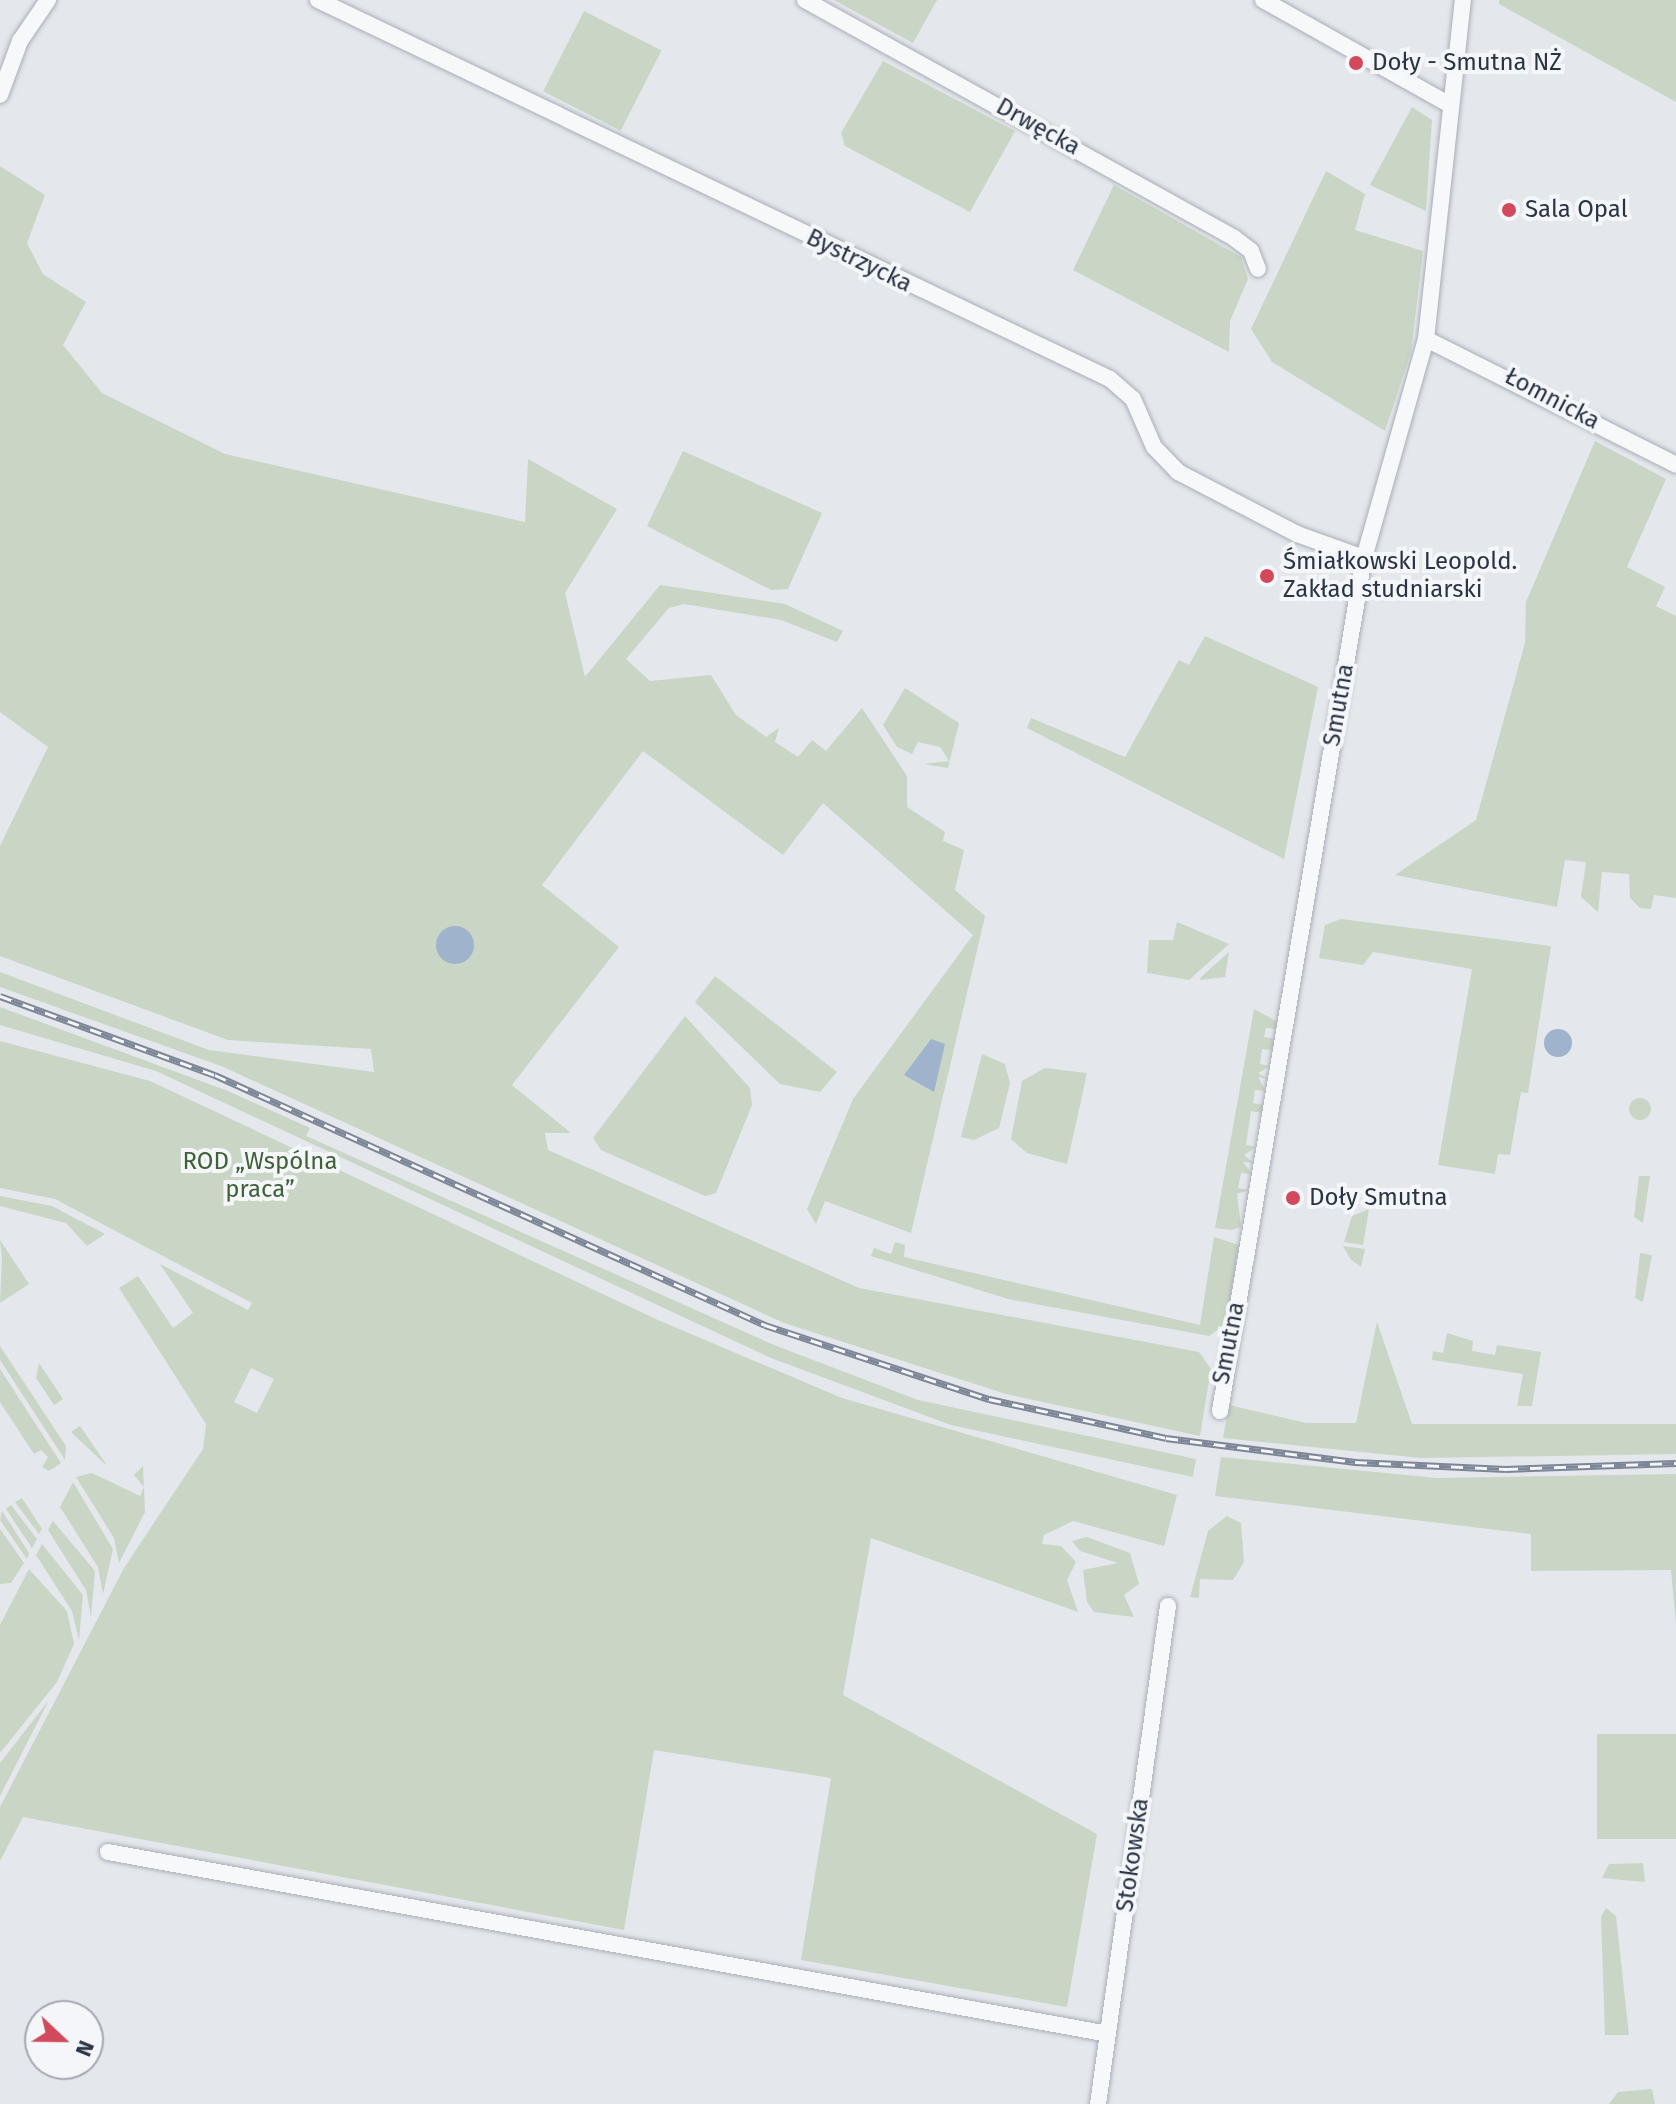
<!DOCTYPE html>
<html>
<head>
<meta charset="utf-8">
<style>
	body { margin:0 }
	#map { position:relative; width:1676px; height:2104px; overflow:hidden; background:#e4e7ec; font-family:"Fira Sans",sans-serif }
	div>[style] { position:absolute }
	.green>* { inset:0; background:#c9d6c5; transform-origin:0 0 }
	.round { border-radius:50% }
	.water>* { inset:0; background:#9fb4cc }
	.roads { filter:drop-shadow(0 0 2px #a9aeb7) drop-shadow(0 0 2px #a9aeb7) }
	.minor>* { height:16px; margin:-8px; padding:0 8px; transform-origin:8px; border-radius:8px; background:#f7f8fa }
	.rail>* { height:7px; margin-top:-3.5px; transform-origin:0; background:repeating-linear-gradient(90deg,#f4f6f9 0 12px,#7d8696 0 24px); box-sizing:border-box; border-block:2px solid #7d8696 }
	.dots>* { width:22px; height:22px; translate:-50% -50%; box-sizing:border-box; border:4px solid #f4f6f9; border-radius:50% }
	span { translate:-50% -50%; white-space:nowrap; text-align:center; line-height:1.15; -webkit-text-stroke:8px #f4f6f9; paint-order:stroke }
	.poi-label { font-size:24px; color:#2b3445 }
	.left { translate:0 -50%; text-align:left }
	.street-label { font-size:24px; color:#2b3445 }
	.park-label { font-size:24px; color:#3f6138 }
	.north { position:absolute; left:24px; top:2000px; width:80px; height:80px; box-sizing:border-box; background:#f4f6f9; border:2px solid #a4a8b1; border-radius:50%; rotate:112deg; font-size:22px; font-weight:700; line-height:32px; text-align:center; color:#2b3445 }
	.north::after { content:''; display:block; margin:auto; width:28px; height:36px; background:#d1495b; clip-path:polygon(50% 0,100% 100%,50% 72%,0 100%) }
</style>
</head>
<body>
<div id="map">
	<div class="green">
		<div style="clip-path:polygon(834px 0,937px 0,913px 43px)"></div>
		<div style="clip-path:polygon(1499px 0,1676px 0,1676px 102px,1499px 4px)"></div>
		<div style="left:584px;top:11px;width:87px;height:90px;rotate:27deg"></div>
		<div style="clip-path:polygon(883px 61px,1015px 131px,970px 212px,845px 146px,841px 133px)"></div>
		<div style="clip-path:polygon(1412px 107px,1432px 120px,1426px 211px,1370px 185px)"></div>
		<div style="clip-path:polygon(0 166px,45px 195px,27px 243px,43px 274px,86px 302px,63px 345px,102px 393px,225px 454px,525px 522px,528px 459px,617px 509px,565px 593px,585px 677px,660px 585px,785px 604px,843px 631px,837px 642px,781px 620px,684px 604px,669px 608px,626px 659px,650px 681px,711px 675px,736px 715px,766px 737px,779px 728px,775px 742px,798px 757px,812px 740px,826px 751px,862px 708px,907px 776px,907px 807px,945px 832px,943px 841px,964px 850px,955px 890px,985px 916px,911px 1233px,825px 1201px,816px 1224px,807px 1209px,853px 1099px,973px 935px,823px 803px,783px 855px,643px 751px,542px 885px,619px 947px,512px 1085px,571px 1133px,545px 1133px,548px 1150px,859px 1288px,1199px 1352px,1211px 1369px,1200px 1436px,1006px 1394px,784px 1323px,221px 1066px,0 987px,0 972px,209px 1050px,374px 1072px,371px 1049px,228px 1040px,0 956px,0 846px,48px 747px,0 712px)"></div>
		<div style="clip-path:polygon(1326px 171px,1365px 194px,1355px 230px,1423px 251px,1411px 352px,1385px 431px,1272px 362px,1251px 329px)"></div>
		<div style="clip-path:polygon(1114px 185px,1241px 257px,1248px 279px,1230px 321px,1229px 352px,1073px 270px)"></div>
		<div style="clip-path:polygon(1595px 441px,1666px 479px,1627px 567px,1665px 587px,1656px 606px,1676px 616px,1676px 898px,1654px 895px,1651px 909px,1640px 908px,1630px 898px,1629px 874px,1602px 872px,1598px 912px,1581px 897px,1586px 862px,1565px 860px,1557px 907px,1395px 875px,1476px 820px,1525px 643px,1526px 602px)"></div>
		<div style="clip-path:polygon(683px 451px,822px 513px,788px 589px,771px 590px,647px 526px)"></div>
		<div style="clip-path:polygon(1205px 636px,1318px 687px,1284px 859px,1027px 728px,1031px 718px,1125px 757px,1179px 660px,1189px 665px)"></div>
		<div style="clip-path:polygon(905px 688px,959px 723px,948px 768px,924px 764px,949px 761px,940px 747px,918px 742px,912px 754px,897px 747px,883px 725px)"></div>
		<div style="clip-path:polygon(1341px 919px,1551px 946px,1528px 1093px,1521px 1092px,1510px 1155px,1498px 1154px,1495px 1174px,1438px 1165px,1472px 969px,1373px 952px,1363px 965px,1319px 958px,1325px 925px)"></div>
		<div style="clip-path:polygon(1177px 922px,1229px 944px,1189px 980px,1147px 973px,1149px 940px,1173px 940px)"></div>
		<div style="clip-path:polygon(1229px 952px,1225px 977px,1200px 980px,1201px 977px)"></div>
		<div style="clip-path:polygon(715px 976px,837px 1072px,820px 1092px,780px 1084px,695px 1002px)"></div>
		<div style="clip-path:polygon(0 1007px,228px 1091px,310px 1128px,306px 1136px,774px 1345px,918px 1400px,1196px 1459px,1193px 1477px,951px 1425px,771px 1358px,156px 1071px,0 1025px)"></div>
		<div style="clip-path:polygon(1254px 1009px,1278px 1022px,1276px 1029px,1266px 1028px,1264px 1037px,1275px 1039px,1273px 1050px,1262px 1049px,1260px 1064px,1270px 1066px,1258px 1073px,1268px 1079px,1258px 1077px,1266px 1091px,1255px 1090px,1253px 1103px,1263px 1105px,1262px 1113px,1251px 1111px,1246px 1145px,1256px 1147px,1244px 1155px,1254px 1163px,1243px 1162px,1252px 1174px,1241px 1173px,1238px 1188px,1249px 1190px,1237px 1194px,1241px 1227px,1231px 1230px,1215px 1228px)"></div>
		<div style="clip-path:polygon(685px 1016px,750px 1088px,752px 1105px,716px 1193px,705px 1196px,601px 1150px,593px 1138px)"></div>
		<div style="clip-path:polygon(evenodd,0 1041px,150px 1081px,658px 1320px,842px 1398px,1177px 1495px,1164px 1546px,1073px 1521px,1044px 1535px,1042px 1544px,1061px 1546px,1076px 1562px,1067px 1580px,1078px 1612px,871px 1538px,843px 1695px,1097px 1834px,1067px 2007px,801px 1960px,831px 1778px,654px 1750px,624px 1930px,23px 1817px,0 1861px,0 1807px,124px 1568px,203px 1449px,206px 1424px,119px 1288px,138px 1276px,173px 1328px,193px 1313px,160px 1264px,248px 1310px,252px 1303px,55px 1199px,0 1188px,0 1041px,251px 1368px,274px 1379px,257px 1413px,234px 1402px,251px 1368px)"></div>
		<div style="clip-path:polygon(982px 1054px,1005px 1064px,1010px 1083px,999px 1128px,974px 1140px,961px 1137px)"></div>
		<div style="clip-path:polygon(1045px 1068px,1087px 1073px,1067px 1164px,1027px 1153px,1011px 1139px,1022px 1081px)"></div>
		<div class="round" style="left:1629px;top:1098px;width:22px;height:22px"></div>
		<div style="clip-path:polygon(1639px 1176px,1650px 1176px,1643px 1223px,1634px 1217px)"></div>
		<div style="clip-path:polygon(0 1196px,52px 1206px,105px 1234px,87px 1246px,66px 1223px,0 1206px)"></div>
		<div style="clip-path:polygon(1369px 1209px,1363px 1245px,1344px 1242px,1352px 1216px)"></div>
		<div style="clip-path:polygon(1214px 1237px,1239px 1245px,1226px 1324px,1209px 1336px,1008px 1299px,871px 1256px,874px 1248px,891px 1254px,895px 1242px,905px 1245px,904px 1257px,1200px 1325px)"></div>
		<div style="clip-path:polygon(0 1240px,29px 1284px,0 1303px,2px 1259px)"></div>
		<div style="clip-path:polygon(1343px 1246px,1365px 1249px,1361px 1267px,1351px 1260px)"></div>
		<div style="clip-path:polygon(1640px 1253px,1652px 1255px,1643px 1302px,1635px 1298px)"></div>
		<div style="clip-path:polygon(1377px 1322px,1412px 1424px,1676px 1424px,1676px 1454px,1421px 1458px,1223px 1438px,1229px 1405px,1306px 1423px,1356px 1423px)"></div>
		<div style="clip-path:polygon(1447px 1333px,1473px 1341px,1472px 1351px,1495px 1355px,1497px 1345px,1541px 1352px,1532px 1406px,1517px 1406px,1523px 1374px,1432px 1360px,1433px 1351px,1443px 1353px)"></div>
		<div style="clip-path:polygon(0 1346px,66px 1446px,65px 1460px,0 1360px)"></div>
		<div style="clip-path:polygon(39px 1363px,63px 1399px,54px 1405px,36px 1378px)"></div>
		<div style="clip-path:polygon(0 1369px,61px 1463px,49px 1471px,42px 1467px,48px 1457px,41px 1450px,34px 1454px,0 1402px)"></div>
		<div style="clip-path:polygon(80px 1426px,106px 1464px,106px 1465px,71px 1432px)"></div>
		<div style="clip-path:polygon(1221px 1457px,1437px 1478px,1676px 1474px,1676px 1625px,1671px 1570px,1531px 1571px,1531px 1534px,1215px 1496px)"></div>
		<div style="clip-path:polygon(143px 1466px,145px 1512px,119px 1563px,114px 1538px,76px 1477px,92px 1473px,140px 1496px,144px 1487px,134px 1475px)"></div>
		<div style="clip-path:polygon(73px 1482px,113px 1549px,103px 1594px,98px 1567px,60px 1507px)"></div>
		<div style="clip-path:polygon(22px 1498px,42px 1529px,39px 1534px,15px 1502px)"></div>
		<div style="clip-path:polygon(11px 1505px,37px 1539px,32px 1548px,6px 1509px)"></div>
		<div style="clip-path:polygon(2px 1511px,29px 1553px,27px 1559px,0 1520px)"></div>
		<div style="clip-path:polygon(1227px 1516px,1241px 1523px,1244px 1562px,1233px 1580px,1200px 1579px,1199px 1598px,1190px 1597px,1208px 1531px)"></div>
		<div style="clip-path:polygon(53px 1521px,95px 1571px,91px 1617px,86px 1590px,48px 1530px)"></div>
		<div style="clip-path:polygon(0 1529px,24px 1563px,11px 1583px,0 1584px)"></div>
		<div style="clip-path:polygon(1087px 1537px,1130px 1553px,1139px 1584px,1124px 1595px,1134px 1617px,1094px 1612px,1087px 1602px,1083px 1570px,1118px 1563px,1080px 1551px,1072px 1541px)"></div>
		<div style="clip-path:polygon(42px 1544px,83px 1595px,79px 1640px,72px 1611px,36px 1555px)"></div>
		<div style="clip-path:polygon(29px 1569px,67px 1611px,74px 1644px,57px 1682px,0 1753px,0 1625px)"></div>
		<div style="clip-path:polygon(49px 1700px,0 1796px,0 1763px)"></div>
		<div style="left:1676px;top:1734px;width:105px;height:79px;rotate:90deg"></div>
		<div style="clip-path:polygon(1643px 1863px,1645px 1882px,1602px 1878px,1609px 1864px)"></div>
		<div style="clip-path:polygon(1606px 1908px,1616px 1916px,1629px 2035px,1605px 2035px,1601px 1917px)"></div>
		<div style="clip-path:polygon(1652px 2089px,1655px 2104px,1609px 2104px,1618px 2092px)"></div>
	</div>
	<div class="water">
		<div class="round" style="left:436px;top:926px;width:38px;height:38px"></div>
		<div class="round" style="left:1544px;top:1029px;width:28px;height:28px"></div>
		<div style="clip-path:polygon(931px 1039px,945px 1044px,934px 1092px,904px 1075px)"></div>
	</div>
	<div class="roads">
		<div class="minor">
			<div style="left:318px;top:0;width:878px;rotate:25.57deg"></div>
			<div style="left:1110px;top:379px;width:30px;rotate:41deg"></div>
			<div style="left:1133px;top:399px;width:52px;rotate:66.4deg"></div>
			<div style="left:1154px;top:447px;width:35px;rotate:46deg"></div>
			<div style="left:1178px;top:472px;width:134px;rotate:27.5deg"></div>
			<div style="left:1297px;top:534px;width:71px;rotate:19.7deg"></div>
			<div style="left:805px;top:0;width:491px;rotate:29deg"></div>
			<div style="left:1234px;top:238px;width:21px;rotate:37deg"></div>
			<div style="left:1251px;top:251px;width:19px;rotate:69deg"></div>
			<div style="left:1263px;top:0;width:214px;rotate:29.3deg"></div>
			<div style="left:0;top:95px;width:58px;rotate:-69.7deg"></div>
			<div style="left:20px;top:41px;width:50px;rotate:-55.7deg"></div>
			<div style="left:1426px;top:339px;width:280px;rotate:26.7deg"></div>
			<div style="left:1220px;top:1411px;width:865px;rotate:-80.42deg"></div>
			<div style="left:1364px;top:558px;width:228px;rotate:-74.2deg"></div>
			<div style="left:1426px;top:339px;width:341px;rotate:-83.8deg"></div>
			<div style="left:108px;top:1852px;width:1016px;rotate:10.31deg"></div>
			<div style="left:1098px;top:2104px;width:503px;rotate:-82deg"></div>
		</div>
	</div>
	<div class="rail">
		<div style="left:0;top:996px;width:229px;rotate:20.2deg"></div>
		<div style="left:215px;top:1075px;width:604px;rotate:24.44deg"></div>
		<div style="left:765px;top:1325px;width:236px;rotate:18.3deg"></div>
		<div style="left:989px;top:1399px;width:181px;rotate:12.4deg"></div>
		<div style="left:1166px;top:1438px;width:191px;rotate:7.2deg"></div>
		<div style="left:1355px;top:1462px;width:151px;rotate:2.7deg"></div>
		<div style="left:1506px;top:1469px;width:170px;rotate:-2deg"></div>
	</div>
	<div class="dots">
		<div style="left:1356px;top:63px;background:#d1495b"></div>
		<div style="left:1509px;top:210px;background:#d1495b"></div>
		<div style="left:1267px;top:576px;background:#d1495b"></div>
		<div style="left:1293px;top:1198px;background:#d1495b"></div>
	</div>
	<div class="poi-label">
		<span class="left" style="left:1372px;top:63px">Doły - Smutna NŻ</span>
		<span class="left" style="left:1525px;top:210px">Sala Opal</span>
		<span class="left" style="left:1283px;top:576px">Śmiałkowski Leopold.<br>Zakład studniarski</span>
		<span class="left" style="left:1309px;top:1198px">Doły Smutna</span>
	</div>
	<div class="street-label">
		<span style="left:1038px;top:127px;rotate:29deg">Drwęcka</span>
		<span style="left:859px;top:261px;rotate:26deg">Bystrzycka</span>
		<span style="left:1552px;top:399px;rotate:28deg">Łomnicka</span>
		<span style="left:1339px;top:705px;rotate:-80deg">Smutna</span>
		<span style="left:1229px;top:1343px;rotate:-79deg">Smutna</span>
		<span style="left:1133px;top:1855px;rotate:-82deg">Stokowska</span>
	</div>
	<div class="park-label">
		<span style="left:260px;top:1176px">ROD „Wspólna<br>praca”</span>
	</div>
	<div class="north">N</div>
</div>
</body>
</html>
